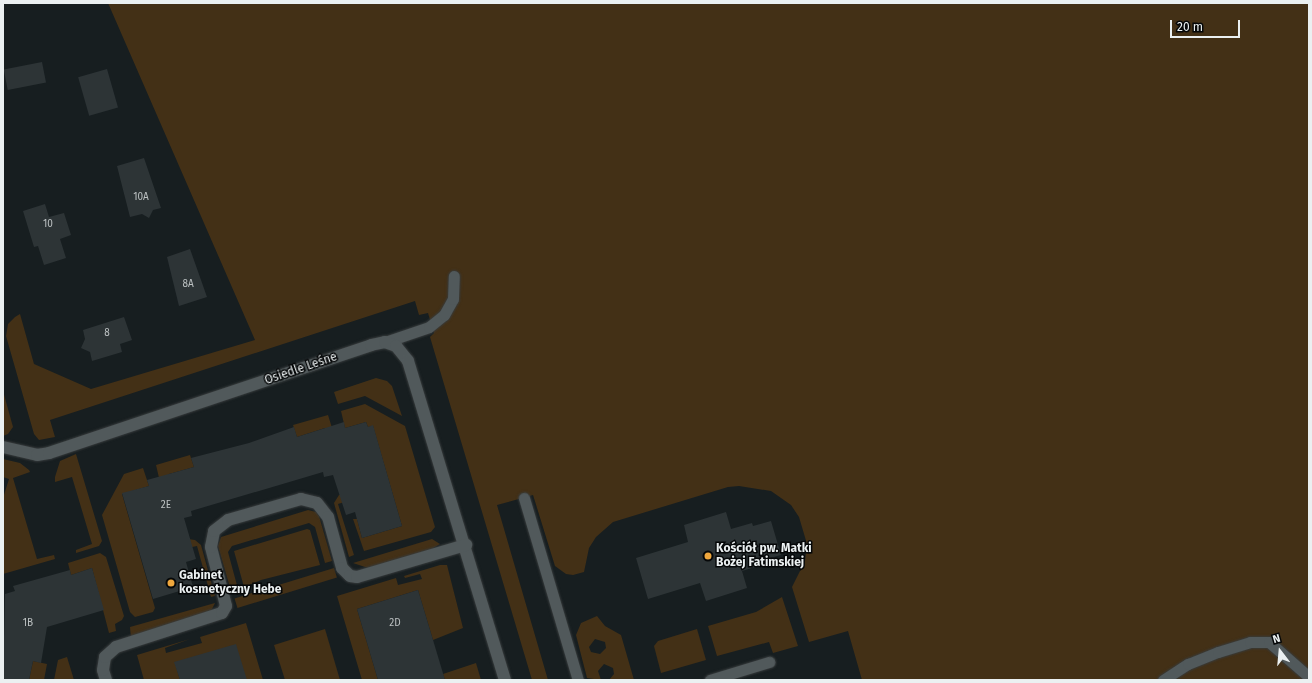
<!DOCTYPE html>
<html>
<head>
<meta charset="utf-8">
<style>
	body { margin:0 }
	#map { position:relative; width:1312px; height:683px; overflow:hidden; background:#171e20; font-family:"Fira Sans",sans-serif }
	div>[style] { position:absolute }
	.green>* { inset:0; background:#433016; transform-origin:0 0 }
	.building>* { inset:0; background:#2d3436; transform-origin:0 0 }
	.roads { filter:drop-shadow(0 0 1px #373b3c) drop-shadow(0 0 1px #373b3c) }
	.lane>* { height:11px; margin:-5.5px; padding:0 5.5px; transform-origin:5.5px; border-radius:5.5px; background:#51595b }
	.street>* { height:12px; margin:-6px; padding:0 6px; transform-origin:6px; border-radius:6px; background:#51595b }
	.dots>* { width:11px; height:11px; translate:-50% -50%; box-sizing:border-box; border:2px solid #050708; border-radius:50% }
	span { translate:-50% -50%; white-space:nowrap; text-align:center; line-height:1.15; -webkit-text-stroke:3px #050708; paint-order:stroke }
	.number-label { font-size:10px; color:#bcc1c2 }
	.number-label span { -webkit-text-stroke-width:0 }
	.street-label { font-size:12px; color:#ebf0f1 }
	.poi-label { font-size:12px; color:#ebf0f1; font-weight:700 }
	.left { translate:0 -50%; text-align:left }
	.frame { position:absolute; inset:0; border:4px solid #ebf0f1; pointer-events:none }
	.north { position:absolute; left:1260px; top:631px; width:40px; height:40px; -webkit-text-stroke:3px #050708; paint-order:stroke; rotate:344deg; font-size:11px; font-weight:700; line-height:16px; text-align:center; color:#ebf0f1 }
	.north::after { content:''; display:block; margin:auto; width:14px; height:18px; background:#ebf0f1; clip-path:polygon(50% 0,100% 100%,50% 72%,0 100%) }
	.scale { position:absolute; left:1170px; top:20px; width:70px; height:18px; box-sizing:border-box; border:2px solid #ebf0f1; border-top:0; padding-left:5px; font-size:12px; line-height:14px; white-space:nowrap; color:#ebf0f1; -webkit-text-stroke:3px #050708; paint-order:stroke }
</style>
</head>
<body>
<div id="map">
	<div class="green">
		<div style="clip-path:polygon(108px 3px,1309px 3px,1309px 680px,862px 680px,848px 631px,809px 642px,792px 587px,805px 561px,807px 544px,799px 517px,791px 505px,771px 491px,739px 486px,728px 487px,613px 522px,596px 537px,589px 548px,584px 572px,573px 575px,566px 574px,555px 566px,533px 495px,497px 505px,548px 680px,532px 680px,430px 337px,434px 333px,428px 313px,419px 315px,415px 301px,50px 420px,55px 437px,39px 440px,34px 434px,6px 336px,8px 324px,15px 317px,20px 314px,34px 364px,91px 389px,255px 340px)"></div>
		<div style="clip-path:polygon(376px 378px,387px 381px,392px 386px,402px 416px,365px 396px,338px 404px,334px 392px)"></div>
		<div style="clip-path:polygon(3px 391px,13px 427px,8px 434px,3px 436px)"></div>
		<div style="clip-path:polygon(365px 404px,405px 426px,435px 527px,431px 532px,364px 551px,353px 519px,357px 519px,362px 538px,402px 526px,373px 426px,368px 427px,366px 422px,345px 428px,341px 411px)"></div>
		<div style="clip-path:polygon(328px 415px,333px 431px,325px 428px,297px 437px,293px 425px)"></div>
		<div style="clip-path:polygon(76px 454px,102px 541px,99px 546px,76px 553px,76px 550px,92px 544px,72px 477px,55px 482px,55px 477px,60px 461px)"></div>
		<div style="clip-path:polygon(190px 455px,194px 467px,169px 474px,160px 482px,156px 465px)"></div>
		<div style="clip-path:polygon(3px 459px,20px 463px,29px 470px,30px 472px,13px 478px,37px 559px,54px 555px,55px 559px,3px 574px,3px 498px,9px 479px,3px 477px)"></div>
		<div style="clip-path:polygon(143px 468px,149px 486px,122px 494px,155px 608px,153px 612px,135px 617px,130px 612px,102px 515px,124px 474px)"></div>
		<div style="clip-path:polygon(349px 491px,351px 500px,338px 504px,354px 555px,349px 557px,334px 503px,339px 495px)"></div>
		<div style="clip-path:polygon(308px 510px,316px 512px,319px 516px,332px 561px,325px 563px,315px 527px,309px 523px,232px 546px,228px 552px,238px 589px,231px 591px,218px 546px,221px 537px)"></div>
		<div style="clip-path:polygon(307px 529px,310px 530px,320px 565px,261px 580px,244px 587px,234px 551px)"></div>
		<div style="clip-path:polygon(188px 539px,195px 540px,201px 545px,215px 596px,211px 597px,197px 546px,192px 547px)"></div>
		<div style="clip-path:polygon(432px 539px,440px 544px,430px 550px,368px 568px,353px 563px)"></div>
		<div style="clip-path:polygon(100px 553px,106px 557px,124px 616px,122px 620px,115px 624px,116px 631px,109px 633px,92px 568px,71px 575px,68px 563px)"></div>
		<div style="clip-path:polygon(440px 565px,447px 565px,463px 628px,433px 640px,418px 590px,357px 609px,378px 680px,362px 680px,337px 596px,396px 578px,398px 585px,422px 579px,420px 574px,405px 578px,404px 576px)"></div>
		<div style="left:334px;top:568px;width:10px;height:104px;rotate:73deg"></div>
		<div style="clip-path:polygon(782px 597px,798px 646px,773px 653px,769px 642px,717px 656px,708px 626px,756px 612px)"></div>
		<div style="clip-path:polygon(215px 603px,211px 611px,131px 638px,130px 627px)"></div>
		<div style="clip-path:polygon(evenodd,597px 616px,605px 626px,621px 635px,634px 680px,609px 680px,614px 674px,613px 668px,604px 664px,598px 671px,601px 680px,587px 678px,576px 635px,581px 623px,597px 616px,595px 639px,605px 642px,606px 648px,600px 654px,591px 652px,589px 647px,595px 639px)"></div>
		<div style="clip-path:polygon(246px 623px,263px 680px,247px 680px,175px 663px,180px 680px,144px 680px,137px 655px,190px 639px,165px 648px,166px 653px,202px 643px,200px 637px)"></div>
		<div style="clip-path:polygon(325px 629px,340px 680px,285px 680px,274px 645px)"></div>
		<div style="clip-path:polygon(697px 629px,706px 660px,661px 673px,654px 646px,658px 641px)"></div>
		<div style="clip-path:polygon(67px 657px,74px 680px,54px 680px,58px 660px)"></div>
		<div style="clip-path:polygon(33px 661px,47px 664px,44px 680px,29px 680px)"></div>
		<div style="clip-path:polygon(476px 663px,481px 680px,445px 680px,443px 674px)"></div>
	</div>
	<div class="building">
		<div style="left:42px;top:62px;width:21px;height:39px;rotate:79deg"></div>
		<div style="left:107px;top:69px;width:40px;height:30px;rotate:74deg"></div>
		<div style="clip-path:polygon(144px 158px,161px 208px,153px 210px,149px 218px,142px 214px,130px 217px,117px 166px)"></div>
		<div style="clip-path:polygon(45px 204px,49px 217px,64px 213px,71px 235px,60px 239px,66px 258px,44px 265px,38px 246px,34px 247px,23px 211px)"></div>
		<div style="clip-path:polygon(190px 249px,207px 297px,179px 306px,167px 257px)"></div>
		<div style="clip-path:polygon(124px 317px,132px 340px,120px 344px,122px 352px,92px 361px,90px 352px,81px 348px,85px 339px,83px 330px)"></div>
		<div style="clip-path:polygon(344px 422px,345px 428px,366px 422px,368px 427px,373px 425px,402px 526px,362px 538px,355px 512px,346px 515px,333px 475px,324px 477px,323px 472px,191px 511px,192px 516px,184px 518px,196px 559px,186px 562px,193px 587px,153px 599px,122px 493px,149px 486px,147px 480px,194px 467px,191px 458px,249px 443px,294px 427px,297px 437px)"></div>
		<div style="clip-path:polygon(726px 512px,731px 529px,752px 523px,753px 526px,771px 521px,781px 555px,763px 560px,765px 564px,742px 571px,747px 588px,706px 601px,700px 583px,648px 599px,636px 558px,688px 542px,684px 525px)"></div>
		<div style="clip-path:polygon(92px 568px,104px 610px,47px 627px,41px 663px,33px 661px,29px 680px,3px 680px,5px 594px,15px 591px,13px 586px,70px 570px,71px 575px)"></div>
		<div style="clip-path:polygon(418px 590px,445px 680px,378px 680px,357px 609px)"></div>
		<div style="clip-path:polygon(236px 644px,247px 680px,180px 680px,174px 662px)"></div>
	</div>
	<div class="roads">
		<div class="lane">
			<div style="left:385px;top:342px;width:46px;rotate:-18.8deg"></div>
			<div style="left:429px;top:327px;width:19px;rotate:-39deg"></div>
			<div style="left:444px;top:315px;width:18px;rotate:-61deg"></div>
			<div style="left:453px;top:299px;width:23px;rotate:-88deg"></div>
			<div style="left:524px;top:498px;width:190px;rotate:73.5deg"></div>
			<div style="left:710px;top:680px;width:62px;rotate:-17deg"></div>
			<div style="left:1163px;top:680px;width:30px;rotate:-33deg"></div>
			<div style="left:1188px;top:664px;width:32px;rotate:-22deg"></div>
			<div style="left:1218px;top:652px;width:34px;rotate:-17deg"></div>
			<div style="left:1250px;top:642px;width:19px"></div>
			<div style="left:1269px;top:642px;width:53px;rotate:41.2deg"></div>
		</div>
		<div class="street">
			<div style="left:3px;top:447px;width:35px;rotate:13deg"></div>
			<div style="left:37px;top:455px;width:12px;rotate:-9deg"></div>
			<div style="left:49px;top:453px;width:340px;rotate:-18.5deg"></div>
			<div style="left:371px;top:345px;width:14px;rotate:-12deg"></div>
			<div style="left:385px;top:342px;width:12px;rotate:20deg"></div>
			<div style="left:396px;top:346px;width:19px;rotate:51deg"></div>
			<div style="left:408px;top:361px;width:333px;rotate:73.1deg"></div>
			<div style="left:106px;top:680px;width:10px;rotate:-107deg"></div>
			<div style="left:103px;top:670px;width:13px;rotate:-81deg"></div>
			<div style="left:105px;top:657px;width:15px;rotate:-42deg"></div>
			<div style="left:116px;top:647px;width:111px;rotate:-17.8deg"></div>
			<div style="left:222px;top:613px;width:8px;rotate:-60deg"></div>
			<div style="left:226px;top:606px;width:61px;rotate:-104.3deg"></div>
			<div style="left:211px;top:547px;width:16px;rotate:-79deg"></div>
			<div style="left:214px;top:531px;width:18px;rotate:-38deg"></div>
			<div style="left:228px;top:520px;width:76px;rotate:-16deg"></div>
			<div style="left:301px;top:499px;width:16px;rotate:14deg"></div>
			<div style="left:317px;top:503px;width:18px;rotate:52deg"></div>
			<div style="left:328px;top:517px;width:53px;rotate:74.6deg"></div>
			<div style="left:342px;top:568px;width:11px;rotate:45deg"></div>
			<div style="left:350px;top:576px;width:7px;rotate:8deg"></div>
			<div style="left:357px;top:577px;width:114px;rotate:-16.4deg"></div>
		</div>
	</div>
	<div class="dots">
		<div style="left:708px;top:556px;background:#efa73d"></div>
		<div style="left:171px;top:583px;background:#efa73d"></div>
	</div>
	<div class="number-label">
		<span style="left:141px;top:198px">10A</span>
		<span style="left:48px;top:225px">10</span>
		<span style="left:188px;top:285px">8A</span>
		<span style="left:107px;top:334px">8</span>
		<span style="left:166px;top:506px">2E</span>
		<span style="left:28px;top:624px">1B</span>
		<span style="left:395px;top:624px">2D</span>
	</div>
	<div class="street-label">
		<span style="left:301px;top:369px;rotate:-19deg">Osiedle Leśne</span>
	</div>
	<div class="poi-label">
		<span class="left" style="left:716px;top:556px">Kościół pw. Matki<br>Bożej Fatimskiej</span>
		<span class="left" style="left:179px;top:583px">Gabinet<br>kosmetyczny Hebe</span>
	</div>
	<div class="frame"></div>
	<div class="north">N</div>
	<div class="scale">20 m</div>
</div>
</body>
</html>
